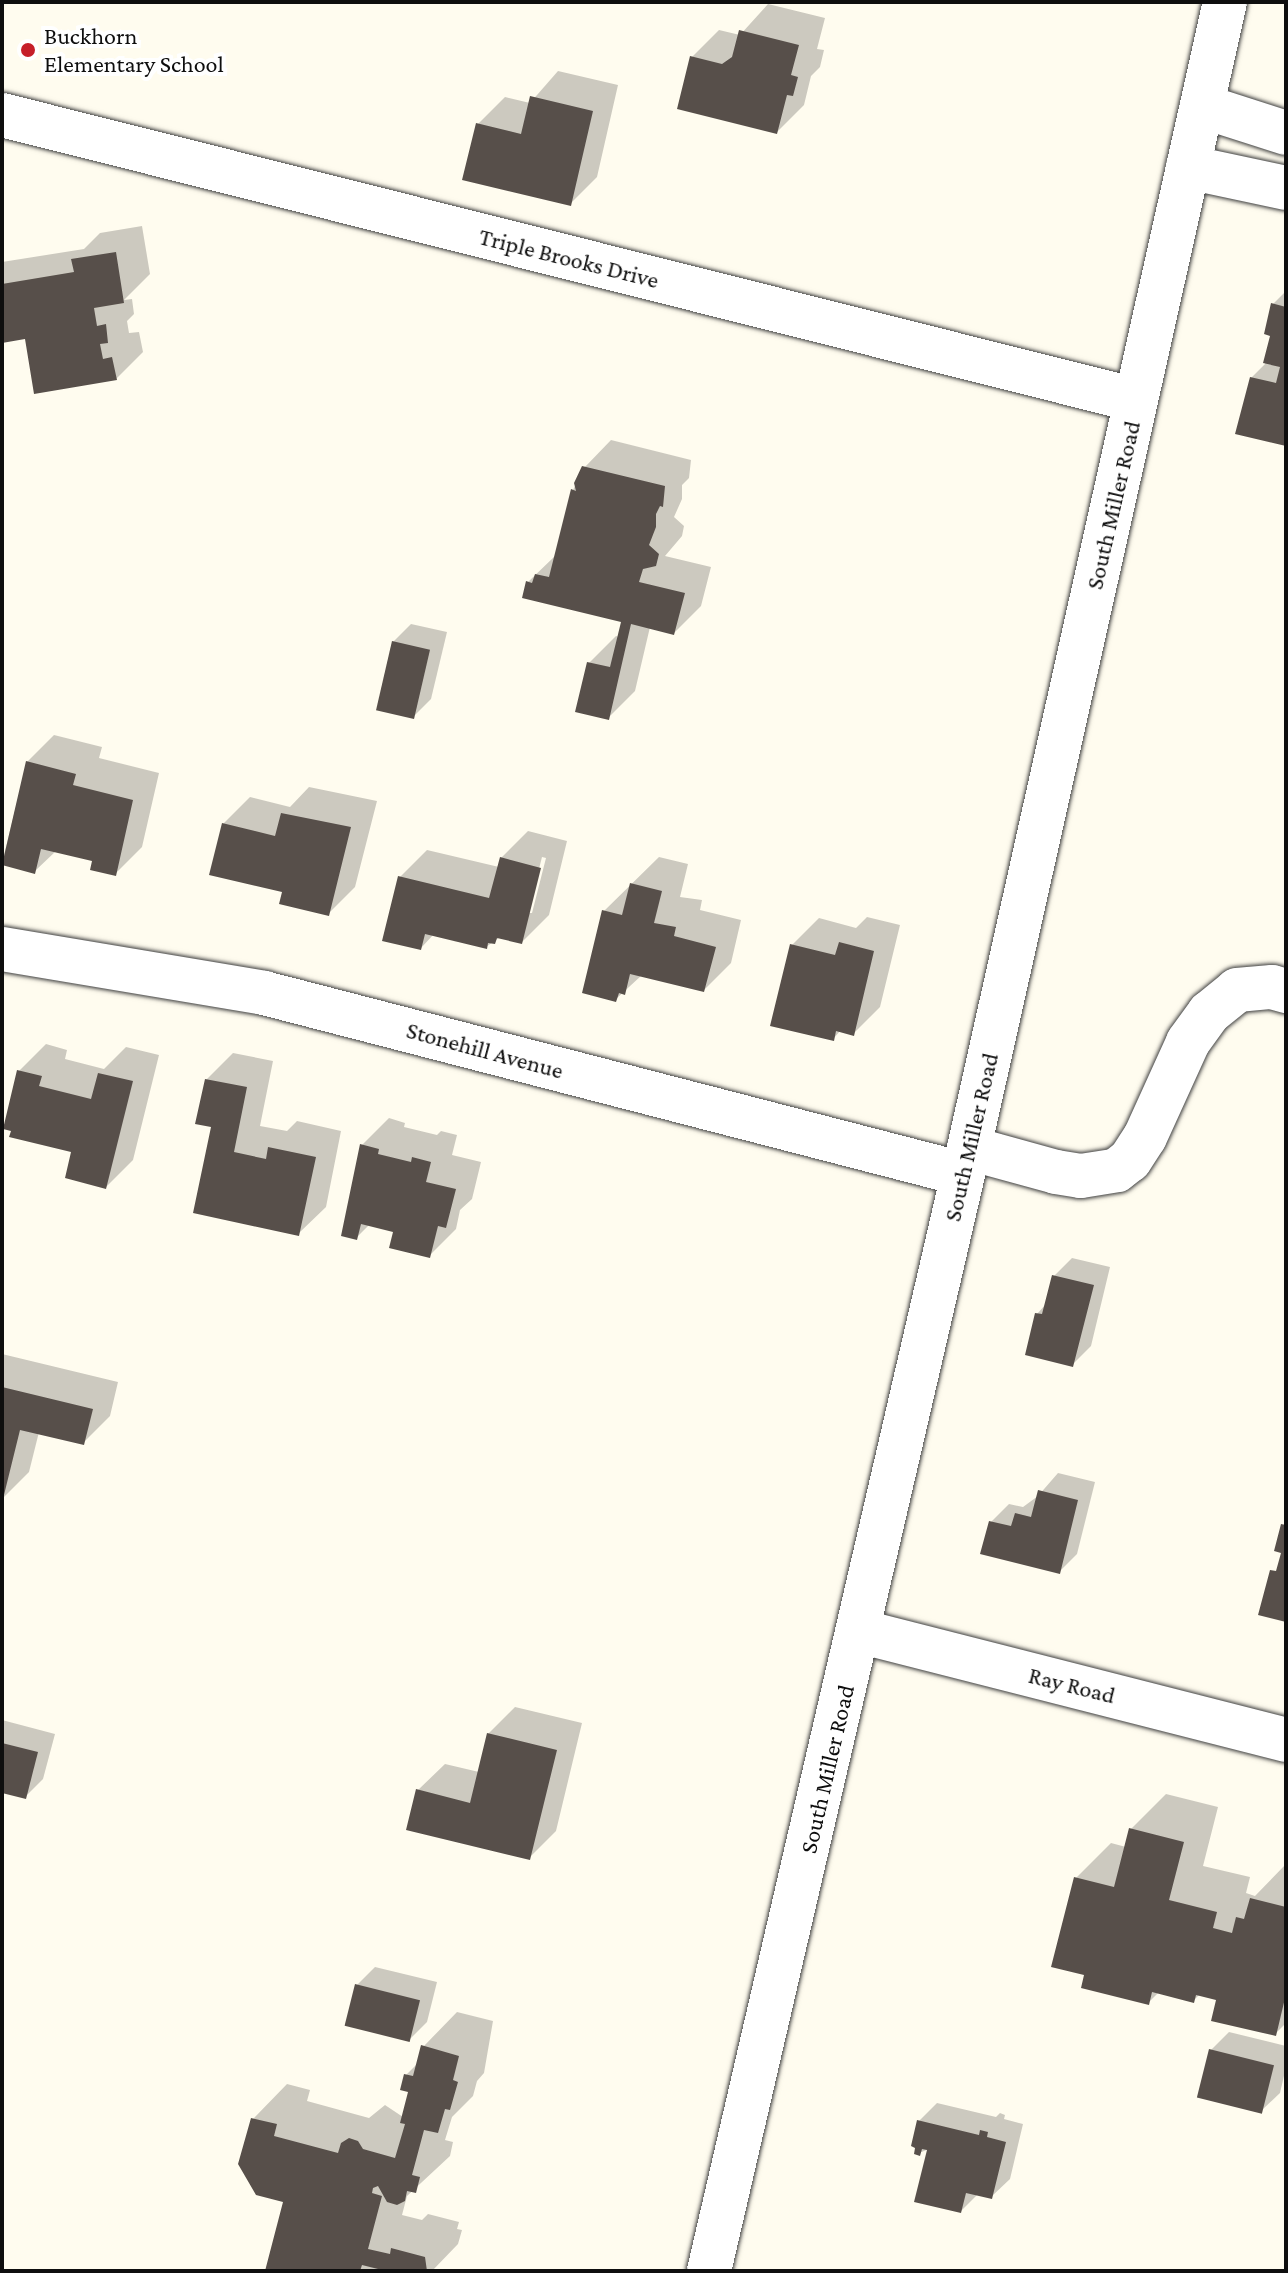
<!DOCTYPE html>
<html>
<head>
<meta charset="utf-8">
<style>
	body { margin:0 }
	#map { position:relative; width:1288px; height:2273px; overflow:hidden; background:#fffcef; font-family:"Crimson Pro",serif }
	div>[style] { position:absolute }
	.shadow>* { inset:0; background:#0003 }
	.building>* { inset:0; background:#574f4a; transform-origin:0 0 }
	.roads { filter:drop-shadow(0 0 2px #414141) drop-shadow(0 0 2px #414141) }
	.minor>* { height:44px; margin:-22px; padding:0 22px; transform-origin:22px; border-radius:22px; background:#fff }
	.dots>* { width:22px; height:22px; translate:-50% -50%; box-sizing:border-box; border:4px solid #fff; border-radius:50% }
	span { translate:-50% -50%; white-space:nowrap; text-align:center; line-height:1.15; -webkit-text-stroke:8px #fff; paint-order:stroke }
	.poi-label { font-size:24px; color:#0e0e0e }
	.left { translate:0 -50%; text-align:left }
	.street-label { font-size:24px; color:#0e0e0e }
	.frame { position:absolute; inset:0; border:4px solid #0e0e0e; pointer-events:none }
</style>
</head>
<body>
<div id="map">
	<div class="shadow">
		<div style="clip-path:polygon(768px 4px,825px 18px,817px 49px,824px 50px,820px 67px,811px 76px,804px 105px,777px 132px,692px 57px,719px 30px,740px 35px)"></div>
		<div style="clip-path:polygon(558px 71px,618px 85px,597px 177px,570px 204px,478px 124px,505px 97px,530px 103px)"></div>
		<div style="clip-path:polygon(142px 226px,150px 274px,124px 300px,132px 299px,134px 314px,127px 321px,129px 333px,139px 332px,143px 352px,116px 379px,27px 337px,2px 341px,2px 262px,84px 249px,100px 233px)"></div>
		<div style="clip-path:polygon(1286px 291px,1286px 444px,1251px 378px,1265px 364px,1273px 334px,1273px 304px)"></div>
		<div style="clip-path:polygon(611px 440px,691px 460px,689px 478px,682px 485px,682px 499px,674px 517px,684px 526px,682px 536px,665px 556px,711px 567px,701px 606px,674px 633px,650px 627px,635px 691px,608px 718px,589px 663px,616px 636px,619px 637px,623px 621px,528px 582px,555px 556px,573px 490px,584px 468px)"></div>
		<div style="clip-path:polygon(411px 624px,447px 632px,431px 699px,413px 717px,393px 642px)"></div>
		<div style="clip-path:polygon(54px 735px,102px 747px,99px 758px,159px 773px,142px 847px,115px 874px,94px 860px,56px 851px,35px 871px,2px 863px,27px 762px)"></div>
		<div style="clip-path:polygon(309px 787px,377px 801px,355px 887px,328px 914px,284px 891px,223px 824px,250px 797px,290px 807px)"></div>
		<div style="clip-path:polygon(evenodd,528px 831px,567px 841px,549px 915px,522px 942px,500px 937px,486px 947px,434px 934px,421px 948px,400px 877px,427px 850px,499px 867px,501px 858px,528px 831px,542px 857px,546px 858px,532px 913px,528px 913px,542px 857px)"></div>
		<div style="clip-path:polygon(659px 857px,688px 864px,680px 897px,702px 900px,700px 910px,741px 920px,731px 963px,704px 990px,642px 975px,616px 999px,604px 911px)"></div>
		<div style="clip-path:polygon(867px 917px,900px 925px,880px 1007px,853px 1034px,841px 1030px,833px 1039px,792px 945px,819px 918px,856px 928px)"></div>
		<div style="clip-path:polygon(46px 1044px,67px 1050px,65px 1059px,104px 1069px,126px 1047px,159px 1055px,133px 1160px,106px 1187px,73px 1151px,19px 1071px)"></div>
		<div style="clip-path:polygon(233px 1053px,273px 1061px,260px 1126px,287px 1131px,297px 1121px,341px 1131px,326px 1207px,299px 1233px,195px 1211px,213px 1126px,206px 1080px)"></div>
		<div style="clip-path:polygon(389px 1118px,405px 1123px,404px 1127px,437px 1135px,441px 1131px,457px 1135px,452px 1155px,481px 1162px,472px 1199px,460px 1210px,456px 1229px,429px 1256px,396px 1230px,370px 1224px,356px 1238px,362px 1145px)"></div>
		<div style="clip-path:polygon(1072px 1258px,1110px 1267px,1091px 1346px,1073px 1364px,1037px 1314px,1046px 1304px,1054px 1276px)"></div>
		<div style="clip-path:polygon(2px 1354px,118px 1382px,110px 1416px,83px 1443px,39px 1432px,29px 1472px,2px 1499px)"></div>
		<div style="clip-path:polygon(1058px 1473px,1095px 1482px,1077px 1554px,1059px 1572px,991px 1522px,1009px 1504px,1023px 1507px,1038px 1496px)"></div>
		<div style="clip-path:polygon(515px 1707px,582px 1723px,556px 1831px,529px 1858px,418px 1790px,445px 1764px,479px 1772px,488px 1734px)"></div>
		<div style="clip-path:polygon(2px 1720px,55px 1734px,43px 1779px,25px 1797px,2px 1791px)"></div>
		<div style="clip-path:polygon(1166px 1794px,1218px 1807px,1203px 1866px,1250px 1877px,1246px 1893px,1255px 1896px,1286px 1864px,1286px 2023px,1275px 2034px,1218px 1998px,1200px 1994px,1193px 2001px,1159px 1992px,1148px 2003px,1086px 1974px,1076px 1878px,1111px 1843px,1126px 1847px,1131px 1829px)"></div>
		<div style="clip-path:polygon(375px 1967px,437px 1982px,427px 2022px,409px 2040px,357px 1985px)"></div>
		<div style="clip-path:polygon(457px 2012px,493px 2021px,484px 2073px,477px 2081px,473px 2096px,452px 2117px,445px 2140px,453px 2142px,450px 2156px,407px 2196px,402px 2215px,422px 2220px,428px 2214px,459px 2222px,457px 2229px,462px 2230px,458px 2244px,432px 2271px,270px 2271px,286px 2201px,253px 2119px,287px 2084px,310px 2090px,307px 2101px,369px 2118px,385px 2105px,403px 2117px,410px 2091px,406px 2075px,418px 2063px,423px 2047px)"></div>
		<div style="clip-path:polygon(1229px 2032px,1286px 2046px,1286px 2067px,1280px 2093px,1261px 2111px,1211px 2050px)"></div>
		<div style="clip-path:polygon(937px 2103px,996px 2117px,1000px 2113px,1005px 2115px,1004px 2119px,1023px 2124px,1010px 2179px,991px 2197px,978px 2194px,961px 2211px,929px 2149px,919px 2153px,919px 2121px)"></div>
	</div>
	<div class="building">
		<div style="clip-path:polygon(739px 30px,799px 45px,791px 75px,798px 77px,793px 96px,787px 95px,777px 134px,677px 109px,690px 56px,722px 64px,732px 57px)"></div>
		<div style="clip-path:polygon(530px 96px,593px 111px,571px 206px,462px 180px,476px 123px,521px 134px)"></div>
		<div style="clip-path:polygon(116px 252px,124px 303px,94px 308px,97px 326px,106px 324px,108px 343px,100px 344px,103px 359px,112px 357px,117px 380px,34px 394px,25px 339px,2px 343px,2px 284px,74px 272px,71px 259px)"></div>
		<div style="clip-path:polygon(1271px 303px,1286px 307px,1286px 446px,1235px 434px,1250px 377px,1276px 383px,1280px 367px,1263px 363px,1270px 336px,1264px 334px)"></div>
		<div style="clip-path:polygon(582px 466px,665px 486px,663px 507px,660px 506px,656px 514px,656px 527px,649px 545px,659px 554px,656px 566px,643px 569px,639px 582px,685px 593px,674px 635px,631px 624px,609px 720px,575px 712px,587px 662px,610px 667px,621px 622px,522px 598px,526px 581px,532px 583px,535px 574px,549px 577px,571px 489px,576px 491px,574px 483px)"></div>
		<div style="left:392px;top:641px;width:39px;height:71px;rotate:13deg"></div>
		<div style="clip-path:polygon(26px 761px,76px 774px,73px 785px,133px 800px,116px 876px,90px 870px,92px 861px,41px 849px,35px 874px,2px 865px)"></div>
		<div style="clip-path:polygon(281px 813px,351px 827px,329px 916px,279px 904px,282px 892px,209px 875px,222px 823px,275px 836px)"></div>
		<div style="clip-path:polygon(500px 857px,541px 868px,522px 944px,497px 938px,495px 944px,488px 943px,487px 949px,425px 934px,421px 950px,382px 941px,398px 876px,489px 898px)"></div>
		<div style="clip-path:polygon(630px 883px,662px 891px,654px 923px,676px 927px,674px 936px,716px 947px,704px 992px,630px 974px,625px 995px,619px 993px,616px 1002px,582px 993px,602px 910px,622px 915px)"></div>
		<div style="clip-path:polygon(839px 942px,874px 951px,854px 1036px,836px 1031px,834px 1041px,770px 1026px,790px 944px,835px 955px)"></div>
		<div style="clip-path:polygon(17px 1070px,42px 1076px,39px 1086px,91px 1099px,98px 1073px,133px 1081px,106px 1189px,65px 1178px,71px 1152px,9px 1137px,11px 1131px,3px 1129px)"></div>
		<div style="clip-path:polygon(205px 1079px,247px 1087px,234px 1152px,266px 1159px,268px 1147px,316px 1157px,299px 1236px,193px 1213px,211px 1127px,195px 1124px)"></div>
		<div style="clip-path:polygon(360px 1144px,379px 1149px,378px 1154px,411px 1162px,412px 1157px,431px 1162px,426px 1182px,456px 1189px,446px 1228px,438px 1226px,430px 1258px,389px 1248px,393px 1232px,361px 1224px,357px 1240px,341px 1236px)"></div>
		<div style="clip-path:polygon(1052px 1275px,1094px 1285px,1073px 1367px,1025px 1355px,1035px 1313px,1042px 1314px)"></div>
		<div style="clip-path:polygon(2px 1387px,93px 1409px,84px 1445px,20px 1430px,3px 1499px)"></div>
		<div style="clip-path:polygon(1038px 1490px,1078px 1500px,1060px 1574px,980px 1554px,989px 1521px,1011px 1526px,1015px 1513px,1031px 1517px)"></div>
		<div style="clip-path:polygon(1281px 1524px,1286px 1525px,1286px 1622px,1258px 1615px,1270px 1570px,1276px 1571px,1281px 1553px,1274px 1551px)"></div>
		<div style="clip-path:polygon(487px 1733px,557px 1750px,530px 1860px,406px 1830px,416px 1789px,470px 1803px)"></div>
		<div style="clip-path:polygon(2px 1743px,38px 1752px,26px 1799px,2px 1793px)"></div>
		<div style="clip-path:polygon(1129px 1828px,1184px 1842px,1169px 1900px,1217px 1912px,1213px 1928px,1232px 1933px,1236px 1917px,1244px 1919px,1250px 1898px,1286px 1907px,1286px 1994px,1276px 2036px,1211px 2021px,1216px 2000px,1196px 1995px,1194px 2003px,1152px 1992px,1149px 2005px,1081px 1988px,1084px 1975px,1051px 1967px,1074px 1877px,1114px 1887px)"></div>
		<div style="left:355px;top:1984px;width:67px;height:43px;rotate:14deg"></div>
		<div style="clip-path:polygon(421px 2045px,459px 2056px,453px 2080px,458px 2082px,450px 2110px,445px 2109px,438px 2133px,424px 2130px,412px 2175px,420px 2177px,416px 2193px,407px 2191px,405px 2201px,397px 2205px,387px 2202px,378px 2186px,373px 2188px,372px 2193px,382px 2196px,368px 2249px,390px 2254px,391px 2248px,425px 2257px,427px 2271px,386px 2271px,362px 2265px,360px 2271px,265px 2271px,283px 2202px,256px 2195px,238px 2164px,251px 2118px,277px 2124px,274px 2136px,338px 2153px,341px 2143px,349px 2138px,358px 2141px,363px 2149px,395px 2158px,405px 2124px,400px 2123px,408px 2092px,400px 2090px,404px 2074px,413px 2076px)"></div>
		<div style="left:1209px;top:2049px;width:67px;height:50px;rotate:14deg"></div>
		<div style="clip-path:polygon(917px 2120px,979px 2135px,980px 2130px,988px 2132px,987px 2137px,1006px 2142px,992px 2199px,966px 2193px,961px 2213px,914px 2202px,927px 2150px,922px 2149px,920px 2156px,914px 2154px,915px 2148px,911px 2146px)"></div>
	</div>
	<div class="roads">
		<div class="minor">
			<div style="left:1202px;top:106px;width:88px;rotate:17.8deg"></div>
			<div style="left:2px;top:115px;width:1169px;rotate:14.11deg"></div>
			<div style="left:1188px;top:167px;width:100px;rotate:12.1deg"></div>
			<div style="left:2px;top:949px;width:266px;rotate:9.5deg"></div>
			<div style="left:264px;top:993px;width:722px;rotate:14.52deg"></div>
			<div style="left:969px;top:1148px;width:90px;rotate:15.4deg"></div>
			<div style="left:1056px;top:1172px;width:25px;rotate:9deg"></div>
			<div style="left:1081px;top:1176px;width:36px;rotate:-9deg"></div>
			<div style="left:1117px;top:1170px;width:16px;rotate:-38deg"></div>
			<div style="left:1130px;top:1160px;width:27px;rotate:-57deg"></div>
			<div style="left:1145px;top:1137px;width:104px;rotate:-65.6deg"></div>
			<div style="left:1188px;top:1042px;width:36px;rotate:-54deg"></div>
			<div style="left:1209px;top:1013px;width:36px;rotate:-39deg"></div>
			<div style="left:1237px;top:990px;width:35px;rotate:-5deg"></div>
			<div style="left:1272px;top:987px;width:15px;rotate:16deg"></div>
			<div style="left:859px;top:1631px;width:441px;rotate:14.3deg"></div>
			<div style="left:709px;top:2271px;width:1153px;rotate:-76.96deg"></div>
			<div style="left:969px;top:1148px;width:1174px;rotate:-77.41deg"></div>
		</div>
	</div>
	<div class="dots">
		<div style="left:28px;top:50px;background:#c61f29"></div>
	</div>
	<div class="poi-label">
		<span class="left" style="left:44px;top:50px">Buckhorn<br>Elementary School</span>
	</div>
	<div class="street-label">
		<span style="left:569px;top:258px;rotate:14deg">Triple Brooks Drive</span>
		<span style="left:1113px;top:505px;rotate:-77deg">South Miller Road</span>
		<span style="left:485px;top:1050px;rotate:15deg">Stonehill Avenue</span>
		<span style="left:971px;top:1137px;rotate:-77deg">South Miller Road</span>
		<span style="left:1072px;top:1685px;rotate:14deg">Ray Road</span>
		<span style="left:827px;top:1769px;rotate:-77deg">South Miller Road</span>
	</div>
	<div class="frame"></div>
</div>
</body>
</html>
